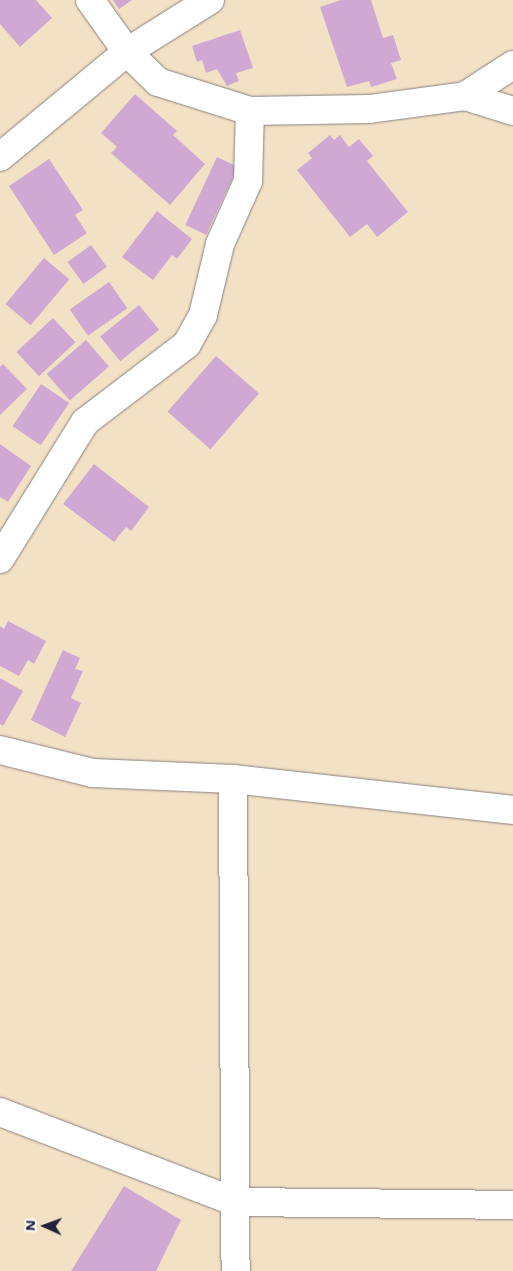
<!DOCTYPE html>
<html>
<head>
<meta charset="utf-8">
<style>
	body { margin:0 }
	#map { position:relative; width:513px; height:1271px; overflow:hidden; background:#f3e1c5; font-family:"Shantell Sans",sans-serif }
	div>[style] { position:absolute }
	.building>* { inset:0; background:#cfa9d4; transform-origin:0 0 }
	.roads { filter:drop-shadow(0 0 1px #8a8280) drop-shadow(0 0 1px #8a8280) }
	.minor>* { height:28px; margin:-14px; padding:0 14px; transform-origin:14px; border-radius:14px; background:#fff }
	.tertiary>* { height:28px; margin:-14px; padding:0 14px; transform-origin:14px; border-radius:14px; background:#fff }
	span { translate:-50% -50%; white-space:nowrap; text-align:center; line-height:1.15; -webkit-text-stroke:4px #fff; paint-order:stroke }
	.north { position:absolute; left:20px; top:1201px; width:50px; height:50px; -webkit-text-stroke:4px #fff; paint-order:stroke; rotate:272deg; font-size:14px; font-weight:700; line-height:20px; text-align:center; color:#22223b }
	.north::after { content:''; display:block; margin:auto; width:18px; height:22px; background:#22223b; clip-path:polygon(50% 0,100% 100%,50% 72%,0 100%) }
</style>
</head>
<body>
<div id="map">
	<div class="building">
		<div style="clip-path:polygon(0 0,36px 0,52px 18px,20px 47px,0 24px)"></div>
		<div style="clip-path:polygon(113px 0,132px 0,119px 9px)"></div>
		<div style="clip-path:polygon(341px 0,371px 0,383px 38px,393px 35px,401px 60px,391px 63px,397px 79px,371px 87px,369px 81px,347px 87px,320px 7px)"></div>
		<div style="clip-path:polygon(240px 30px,253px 68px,236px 73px,239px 81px,227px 86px,217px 69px,206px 73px,202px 60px,197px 62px,192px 46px)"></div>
		<div style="clip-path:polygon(135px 94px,177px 131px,173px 135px,205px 164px,170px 205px,111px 153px,117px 147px,101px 133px)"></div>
		<div style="clip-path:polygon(330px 135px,334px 140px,340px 135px,349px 147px,359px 139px,373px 156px,367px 161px,408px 212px,377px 237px,367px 224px,350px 237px,297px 170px,312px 158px,308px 153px)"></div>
		<div style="left:217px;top:157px;width:23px;height:75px;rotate:25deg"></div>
		<div style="clip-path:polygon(49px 159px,83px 210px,75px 215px,87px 233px,54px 255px,9px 186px)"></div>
		<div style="clip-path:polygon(157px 211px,192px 239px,177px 259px,172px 255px,153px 280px,122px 257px)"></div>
		<div style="left:91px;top:245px;width:27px;height:29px;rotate:54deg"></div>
		<div style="left:44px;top:258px;width:33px;height:60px;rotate:40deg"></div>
		<div style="left:109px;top:282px;width:32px;height:48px;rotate:55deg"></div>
		<div style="left:139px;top:305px;width:32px;height:50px;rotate:51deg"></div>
		<div style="left:53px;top:318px;width:33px;height:50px;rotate:47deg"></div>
		<div style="left:86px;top:340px;width:35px;height:52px;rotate:49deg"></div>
		<div style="left:216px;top:356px;width:57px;height:74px;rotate:41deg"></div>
		<div style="clip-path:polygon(3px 364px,27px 389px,0 415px,0 367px)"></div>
		<div style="left:41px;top:384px;width:34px;height:51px;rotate:34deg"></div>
		<div style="clip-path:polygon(0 444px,31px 466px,8px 502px,0 497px)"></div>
		<div style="clip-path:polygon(94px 464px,149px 507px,131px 531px,126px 527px,114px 542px,63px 504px)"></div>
		<div style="clip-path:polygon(8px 621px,46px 641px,34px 664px,28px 660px,19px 676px,0 666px,0 626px,4px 629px)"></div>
		<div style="clip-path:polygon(63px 650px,80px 658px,75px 669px,83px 671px,71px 698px,81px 703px,65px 737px,31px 720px)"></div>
		<div style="clip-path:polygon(0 678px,23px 691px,3px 726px,0 724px)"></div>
		<div style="clip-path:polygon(124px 1186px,181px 1220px,156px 1271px,71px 1271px)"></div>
	</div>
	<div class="roads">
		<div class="minor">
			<div style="left:90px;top:0;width:64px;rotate:54.6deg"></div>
			<div style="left:127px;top:52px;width:43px;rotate:44.1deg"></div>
			<div style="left:158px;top:82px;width:96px;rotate:17.5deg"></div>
			<div style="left:250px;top:111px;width:119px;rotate:-1deg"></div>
			<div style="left:369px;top:109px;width:97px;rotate:-7.7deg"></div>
			<div style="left:465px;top:96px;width:50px;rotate:17.4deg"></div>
			<div style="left:465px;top:96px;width:57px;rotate:-32.9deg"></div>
			<div style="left:0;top:559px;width:161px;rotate:-58.2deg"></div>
			<div style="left:85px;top:422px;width:128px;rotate:-37.4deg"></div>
			<div style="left:187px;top:344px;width:33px;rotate:-61deg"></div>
			<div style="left:203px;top:315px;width:73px;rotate:-76.5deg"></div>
			<div style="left:220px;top:244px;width:69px;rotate:-66deg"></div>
			<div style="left:248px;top:181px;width:70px;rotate:-88.4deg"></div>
			<div style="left:0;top:750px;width:96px;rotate:13.9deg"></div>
			<div style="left:93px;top:773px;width:140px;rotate:2.5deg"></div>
			<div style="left:233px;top:779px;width:282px;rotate:6.3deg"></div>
			<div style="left:233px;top:779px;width:492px;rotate:89.7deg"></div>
			<div style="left:0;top:1112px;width:253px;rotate:20.9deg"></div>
			<div style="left:236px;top:1202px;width:277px;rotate:0.6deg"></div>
		</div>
		<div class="tertiary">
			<div style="left:0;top:157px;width:165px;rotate:-39.6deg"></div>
			<div style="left:127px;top:52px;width:98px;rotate:-32.1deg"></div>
		</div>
	</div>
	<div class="north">N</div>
</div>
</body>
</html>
